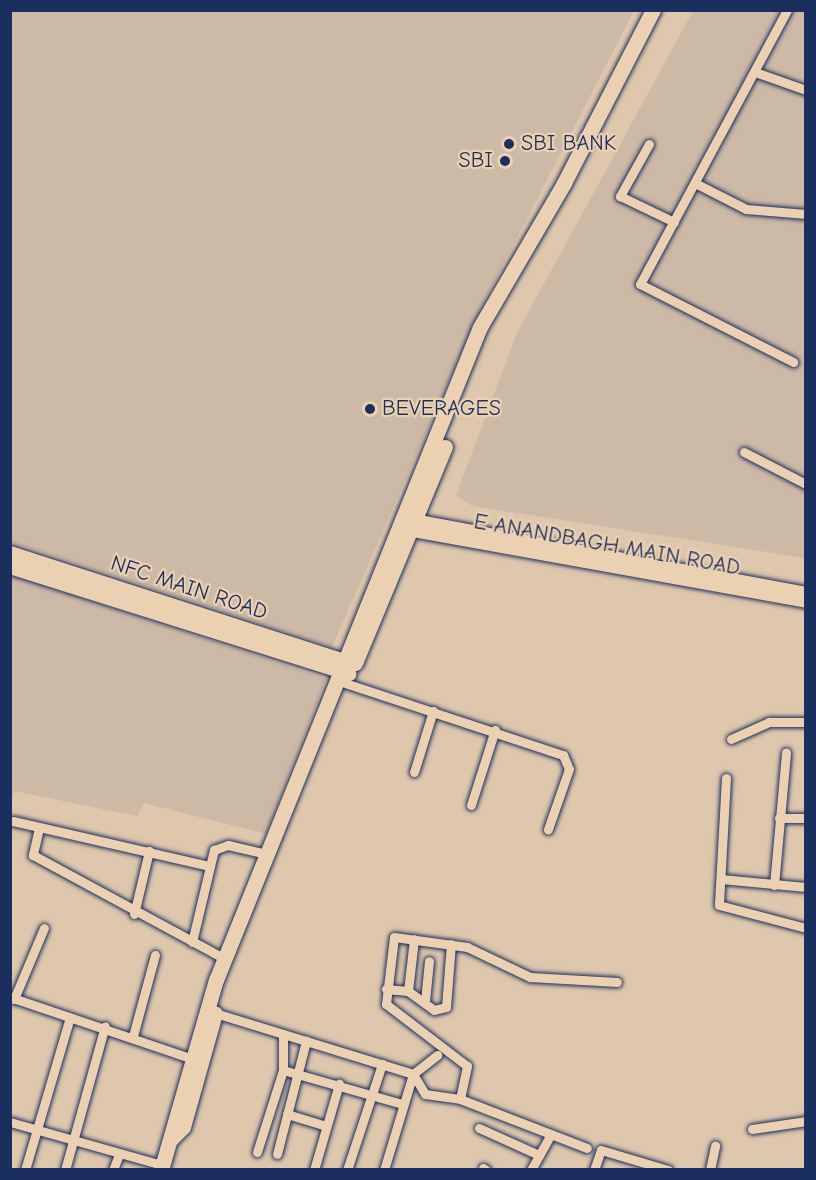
<!DOCTYPE html>
<html>
<head>
<meta charset="utf-8">
<style>
	body { margin:0 }
	#map { position:relative; width:816px; height:1180px; overflow:hidden; background:#dec7ad; font-family:"Comic Neue",sans-serif }
	div>[style] { position:absolute }
	.built>* { inset:0; background:#ccb9a6 }
	.roads { filter:drop-shadow(0 0 2px #1b2f5e) drop-shadow(0 0 2px #1b2f5e) }
	.minor>* { height:9px; margin:-4.5px; padding:0 4.5px; transform-origin:4.5px; border-radius:4.5px; background:#ebd1b2 }
	.tertiary>* { height:12px; margin:-6px; padding:0 6px; transform-origin:6px; border-radius:6px; background:#ebd1b2 }
	.secondary>* { height:14px; margin:-7px; padding:0 7px; transform-origin:7px; border-radius:7px; background:#ebd1b2 }
	.primary>* { height:15px; margin:-7.5px; padding:0 7.5px; transform-origin:7.5px; border-radius:7.5px; background:#ebd1b2 }
	.dots>* { width:16px; height:16px; translate:-50% -50%; box-sizing:border-box; border:3px solid #ebd1b2; border-radius:50% }
	span { translate:-50% -50%; white-space:nowrap; text-align:center; line-height:1.15; -webkit-text-stroke:4.5px #ebd1b2; paint-order:stroke }
	.poi-label { font-size:22px; color:#1b2f5e }
	.left { translate:0 -50%; text-align:left }
	.right { translate:-100% -50%; text-align:right }
	.street-label { font-size:22px; color:#1b2f5e }
	.frame { position:absolute; inset:0; border:12px solid #1b2f5e; pointer-events:none }
</style>
</head>
<body>
<div id="map">
	<div class="built">
		<div style="clip-path:polygon(11px 11px,634px 11px,480px 310px,332px 647px,11px 542px)"></div>
		<div style="clip-path:polygon(693px 11px,805px 11px,805px 558px,472px 506px,456px 495px,517px 333px)"></div>
		<div style="clip-path:polygon(10px 574px,326px 679px,266px 834px,144px 803px,137px 816px,14px 791px,11px 801px)"></div>
	</div>
	<div class="roads">
		<div class="minor">
			<div style="left:787px;top:10px;width:311px;rotate:118.2deg"></div>
			<div style="left:640px;top:284px;width:172px;rotate:27deg"></div>
			<div style="left:755px;top:72px;width:54px;rotate:19.4deg"></div>
			<div style="left:649px;top:144px;width:60px;rotate:119.1deg"></div>
			<div style="left:620px;top:196px;width:60px;rotate:25.7deg"></div>
			<div style="left:695px;top:183px;width:57px;rotate:27deg"></div>
			<div style="left:746px;top:209px;width:60px;rotate:4.8deg"></div>
			<div style="left:744px;top:452px;width:70px;rotate:27.3deg"></div>
			<div style="left:345px;top:683px;width:230px;rotate:18.3deg"></div>
			<div style="left:563px;top:755px;width:15px;rotate:67deg"></div>
			<div style="left:569px;top:769px;width:64px;rotate:109.3deg"></div>
			<div style="left:731px;top:739px;width:42px;rotate:-24.1deg"></div>
			<div style="left:769px;top:722px;width:37px"></div>
			<div style="left:414px;top:772px;width:64px;rotate:-72.7deg"></div>
			<div style="left:726px;top:778px;width:127px;rotate:93.2deg"></div>
			<div style="left:719px;top:905px;width:90px;rotate:14.8deg"></div>
			<div style="left:471px;top:805px;width:79px;rotate:-72.3deg"></div>
			<div style="left:779px;top:818px;width:27px"></div>
			<div style="left:13px;top:821px;width:202px;rotate:12.9deg"></div>
			<div style="left:39px;top:828px;width:28px;rotate:103deg"></div>
			<div style="left:33px;top:855px;width:218px;rotate:28.4deg"></div>
			<div style="left:721px;top:879px;width:85px;rotate:5.4deg"></div>
			<div style="left:774px;top:885px;width:133px;rotate:-84.8deg"></div>
			<div style="left:134px;top:914px;width:65px;rotate:-76.6deg"></div>
			<div style="left:192px;top:942px;width:95px;rotate:-76.6deg"></div>
			<div style="left:214px;top:850px;width:15px;rotate:-20deg"></div>
			<div style="left:228px;top:845px;width:39px;rotate:13deg"></div>
			<div style="left:386px;top:989px;width:22px;rotate:5deg"></div>
			<div style="left:408px;top:991px;width:32px;rotate:36deg"></div>
			<div style="left:434px;top:1010px;width:12px;rotate:-14deg"></div>
			<div style="left:446px;top:1007px;width:63px;rotate:-85.5deg"></div>
			<div style="left:408px;top:991px;width:52px;rotate:-83.4deg"></div>
			<div style="left:10px;top:997px;width:190px;rotate:18.7deg"></div>
			<div style="left:14px;top:999px;width:77px;rotate:-67.1deg"></div>
			<div style="left:425px;top:1001px;width:40px;rotate:-84.3deg"></div>
			<div style="left:215px;top:1013px;width:207px;rotate:17.1deg"></div>
			<div style="left:413px;top:1074px;width:23px;rotate:59deg"></div>
			<div style="left:425px;top:1094px;width:35px;rotate:8deg"></div>
			<div style="left:460px;top:1099px;width:136px;rotate:21.1deg"></div>
			<div style="left:133px;top:1036px;width:84px;rotate:-74.8deg"></div>
			<div style="left:283px;top:1070px;width:36px;rotate:-90deg"></div>
			<div style="left:460px;top:1099px;width:34px;rotate:-78deg"></div>
			<div style="left:467px;top:1066px;width:102px;rotate:-142.6deg"></div>
			<div style="left:386px;top:1004px;width:67px;rotate:-83.2deg"></div>
			<div style="left:394px;top:937px;width:74px;rotate:7.8deg"></div>
			<div style="left:467px;top:947px;width:70px;rotate:25.5deg"></div>
			<div style="left:530px;top:977px;width:87px;rotate:3.3deg"></div>
			<div style="left:287px;top:1114px;width:41px;rotate:17.1deg"></div>
			<div style="left:10px;top:1122px;width:158px;rotate:15.8deg"></div>
			<div style="left:479px;top:1128px;width:66px;rotate:24.2deg"></div>
			<div style="left:752px;top:1129px;width:55px;rotate:-8.4deg"></div>
			<div style="left:257px;top:1152px;width:86px;rotate:-72.4deg"></div>
			<div style="left:283px;top:1070px;width:124px;rotate:15.9deg"></div>
			<div style="left:277px;top:1154px;width:117px;rotate:-75.6deg"></div>
			<div style="left:483px;top:1168px;width:4px;rotate:34deg"></div>
			<div style="left:25px;top:1170px;width:159px;rotate:-73.6deg"></div>
			<div style="left:65px;top:1170px;width:149px;rotate:-74.5deg"></div>
			<div style="left:113px;top:1170px;width:17px;rotate:-69deg"></div>
			<div style="left:314px;top:1170px;width:90px;rotate:-73.8deg"></div>
			<div style="left:347px;top:1170px;width:112px;rotate:-71.7deg"></div>
			<div style="left:384px;top:1170px;width:100px;rotate:-73.2deg"></div>
			<div style="left:413px;top:1074px;width:31px;rotate:-38deg"></div>
			<div style="left:531px;top:1170px;width:41px;rotate:-60.9deg"></div>
			<div style="left:594px;top:1170px;width:21px;rotate:-71deg"></div>
			<div style="left:601px;top:1150px;width:70px;rotate:16.6deg"></div>
			<div style="left:710px;top:1170px;width:25px;rotate:-78deg"></div>
		</div>
		<div class="tertiary">
			<div style="left:408px;top:519px;width:405px;rotate:10.5deg"></div>
			<div style="left:402px;top:529px;width:411px;rotate:10.2deg"></div>
		</div>
		<div class="secondary">
			<div style="left:10px;top:553px;width:361px;rotate:17.9deg"></div>
			<div style="left:10px;top:567px;width:356px;rotate:17.5deg"></div>
		</div>
		<div class="primary">
			<div style="left:355px;top:663px;width:234px;rotate:-67.4deg"></div>
			<div style="left:171px;top:1139px;width:17px;rotate:-45deg"></div>
			<div style="left:183px;top:1127px;width:118px;rotate:-74.3deg"></div>
			<div style="left:161px;top:1170px;width:198px;rotate:-73.9deg"></div>
			<div style="left:216px;top:980px;width:704px;rotate:-67.99deg"></div>
			<div style="left:480px;top:327px;width:167px;rotate:-59.7deg"></div>
			<div style="left:564px;top:183px;width:195px;rotate:-62.8deg"></div>
		</div>
	</div>
	<div class="dots">
		<div style="left:509px;top:144px;background:#1b2f5e"></div>
		<div style="left:505px;top:161px;background:#1b2f5e"></div>
		<div style="left:370px;top:409px;background:#1b2f5e"></div>
	</div>
	<div class="poi-label">
		<span class="left" style="left:521px;top:144px">SBI BANK</span>
		<span class="right" style="left:493px;top:161px">SBI</span>
		<span class="left" style="left:382px;top:409px">BEVERAGES</span>
	</div>
	<div class="street-label">
		<span style="left:607px;top:545px;rotate:10deg">E ANANDBAGH MAIN ROAD</span>
		<span style="left:189px;top:588px;rotate:18deg">NFC MAIN ROAD</span>
	</div>
	<div class="frame"></div>
</div>
</body>
</html>
